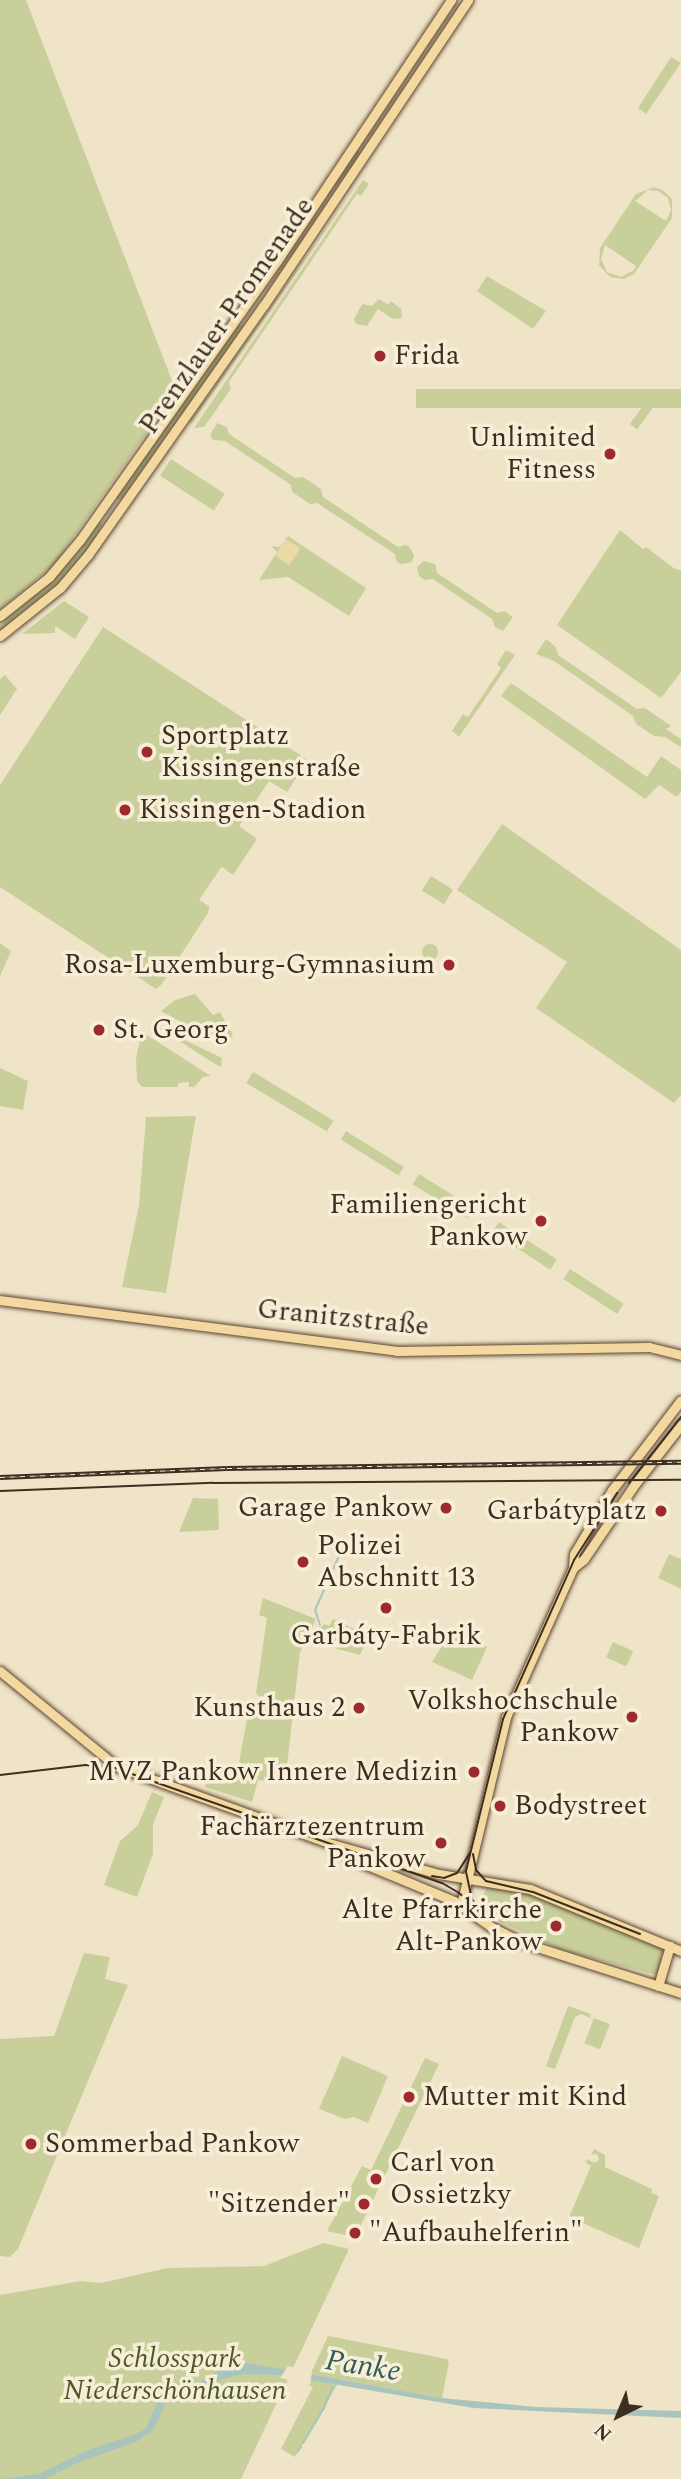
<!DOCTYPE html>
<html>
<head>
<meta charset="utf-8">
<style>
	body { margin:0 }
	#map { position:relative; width:681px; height:2479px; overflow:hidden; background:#f0e4c8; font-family:Spectral,serif }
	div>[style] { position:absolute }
	.green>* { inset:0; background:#c9cf9b; transform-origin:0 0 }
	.round { border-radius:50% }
	.sand>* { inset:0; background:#ecd9a5; transform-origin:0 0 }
	.water>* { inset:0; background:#a9c4bc }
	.pier>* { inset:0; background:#f0e4c8 }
	.stream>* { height:2px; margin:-1px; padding:0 1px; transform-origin:1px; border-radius:1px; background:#a9c4bc }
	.roads { filter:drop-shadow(0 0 2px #5b4430) drop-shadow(0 0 2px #5b4430) }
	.major>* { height:9px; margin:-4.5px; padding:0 4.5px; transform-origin:4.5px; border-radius:4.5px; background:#f3d9a0 }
	.tram>* { height:2px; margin:-1px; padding:0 1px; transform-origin:1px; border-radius:1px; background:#3d2e20 }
	.rail>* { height:4.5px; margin-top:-2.25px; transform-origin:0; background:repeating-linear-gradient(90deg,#f7eed8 0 5px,#3d2e20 0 10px); box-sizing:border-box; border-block:2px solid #3d2e20 }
	.dots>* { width:19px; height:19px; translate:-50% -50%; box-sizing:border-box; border:4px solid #f7eed8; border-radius:50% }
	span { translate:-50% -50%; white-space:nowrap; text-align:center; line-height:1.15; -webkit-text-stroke:7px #f7eed8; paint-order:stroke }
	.street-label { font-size:28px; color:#3d2e20 }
	.poi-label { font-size:28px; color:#3d2e20 }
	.left { translate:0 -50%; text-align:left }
	.right { translate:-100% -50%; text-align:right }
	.park-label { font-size:28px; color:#4d5a26; font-style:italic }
	.water-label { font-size:30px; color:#2f5d5a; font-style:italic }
	.north { position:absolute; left:583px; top:2381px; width:70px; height:70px; -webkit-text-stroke:5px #f7eed8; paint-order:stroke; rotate:223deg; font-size:19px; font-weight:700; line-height:28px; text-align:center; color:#3d2e20 }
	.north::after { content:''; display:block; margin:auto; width:24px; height:32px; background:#3d2e20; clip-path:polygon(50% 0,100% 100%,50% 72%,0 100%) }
</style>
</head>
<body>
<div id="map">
	<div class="green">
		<div style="clip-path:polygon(0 0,26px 0,176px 391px,54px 565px,0 609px)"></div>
		<div style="clip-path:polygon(671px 57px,681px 63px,646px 114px,638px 108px)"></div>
		<div style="left:356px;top:149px;width:8px;height:146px;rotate:40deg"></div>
		<div style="clip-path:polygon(361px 179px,191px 424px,190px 421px)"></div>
		<div style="clip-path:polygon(363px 180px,369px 184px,361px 196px,357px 194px,229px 382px,231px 389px,204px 427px,194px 428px)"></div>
		<div style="clip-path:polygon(evenodd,654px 187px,664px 191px,672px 199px,672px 218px,634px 274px,624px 279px,610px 277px,599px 265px,600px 248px,636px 194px,654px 187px,648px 190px,658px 191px,668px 198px,671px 210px,666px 221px,635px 201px,648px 190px,654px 187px,605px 245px,636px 266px,634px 270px,621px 277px,607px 272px,601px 259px,605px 245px)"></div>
		<div style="clip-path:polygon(487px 276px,546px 311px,533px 329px,477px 291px)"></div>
		<div style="clip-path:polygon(379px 299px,388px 305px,391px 301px,401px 309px,402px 318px,393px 319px,378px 309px,367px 326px,356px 324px,354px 319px,360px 308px,363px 304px,372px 306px)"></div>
		<div style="clip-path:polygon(237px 323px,243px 327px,122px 502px,115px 497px)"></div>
		<div style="left:681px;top:389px;width:19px;height:265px;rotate:90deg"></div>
		<div style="left:651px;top:395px;width:9px;height:36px;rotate:36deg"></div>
		<div style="clip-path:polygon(217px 423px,227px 427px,229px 434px,295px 478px,303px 477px,321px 489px,323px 497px,398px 547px,406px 545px,410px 548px,414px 555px,412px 562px,401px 564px,396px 561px,395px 554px,317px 503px,310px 504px,292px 492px,291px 485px,225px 441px,213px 440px,210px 435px)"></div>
		<div style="left:171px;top:459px;width:64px;height:20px;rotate:33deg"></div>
		<div style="clip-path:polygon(100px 522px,103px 524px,91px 545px,55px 588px,0 632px,0 620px)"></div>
		<div style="clip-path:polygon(620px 530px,643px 549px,646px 547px,675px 569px,681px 570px,681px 672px,661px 698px,557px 625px)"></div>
		<div style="clip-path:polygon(288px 536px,366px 588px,349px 616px,288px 577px,259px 580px,277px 552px,271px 546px,280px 547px)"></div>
		<div style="clip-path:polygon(424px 561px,435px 564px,437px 573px,497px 613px,505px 611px,511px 616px,513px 617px,503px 631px,495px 627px,492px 619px,433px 579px,425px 580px,419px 576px,417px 567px)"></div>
		<div style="clip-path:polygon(64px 601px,89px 617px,75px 639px,55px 626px,55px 633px,22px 634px)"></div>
		<div style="clip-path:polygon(103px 627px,308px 760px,287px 792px,269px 781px,239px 826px,257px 839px,233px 875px,222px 867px,220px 869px,199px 900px,209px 906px,208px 913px,162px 984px,156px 989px,0 887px,0 785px)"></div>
		<div style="clip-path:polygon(546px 639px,556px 647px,558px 655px,637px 709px,645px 708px,671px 726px,666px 729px,681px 739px,681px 747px,665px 737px,654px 736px,636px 724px,633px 716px,554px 661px,536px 654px)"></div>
		<div style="clip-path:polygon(506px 650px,515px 655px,459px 737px,452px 731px,463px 714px,468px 717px,501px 668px,497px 664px)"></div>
		<div style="clip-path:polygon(5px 675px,17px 689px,0 715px,0 679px)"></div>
		<div style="clip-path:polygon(511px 683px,647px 777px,661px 756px,681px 770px,681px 792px,677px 797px,659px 785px,645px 799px,501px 696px)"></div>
		<div style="clip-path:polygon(502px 824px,681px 950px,681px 1095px,674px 1103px,536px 1008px,567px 962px,457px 890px)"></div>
		<div style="left:431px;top:876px;width:26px;height:17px;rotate:32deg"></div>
		<div style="clip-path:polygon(0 943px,11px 951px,0 976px)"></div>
		<div class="round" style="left:422px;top:944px;width:16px;height:16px"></div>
		<div style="clip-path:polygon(195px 994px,213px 1015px,220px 1012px,233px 1035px,226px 1046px,161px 1011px,175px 1000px)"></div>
		<div style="clip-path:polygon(154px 1025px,222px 1058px,221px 1067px,220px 1067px)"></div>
		<div style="clip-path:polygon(142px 1032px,211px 1076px,203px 1077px,194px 1087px,189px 1087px,189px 1082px,178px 1083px,178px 1087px,142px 1087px,137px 1081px,136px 1058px)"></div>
		<div style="clip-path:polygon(0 1068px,28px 1081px,23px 1110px,0 1106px)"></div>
		<div style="left:253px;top:1072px;width:94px;height:13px;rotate:31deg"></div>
		<div style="clip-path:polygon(196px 1116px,166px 1293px,122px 1287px,139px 1205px,146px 1117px)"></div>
		<div style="left:346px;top:1131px;width:68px;height:10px;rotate:32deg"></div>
		<div style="left:419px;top:1174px;width:65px;height:12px;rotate:32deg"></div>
		<div style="left:499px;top:1222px;width:69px;height:12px;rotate:33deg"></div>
		<div style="left:570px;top:1269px;width:64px;height:12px;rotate:33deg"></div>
		<div style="clip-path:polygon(193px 1498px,218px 1499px,219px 1530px,179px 1532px)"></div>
		<div style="clip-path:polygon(669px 1554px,681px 1559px,681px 1589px,658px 1578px)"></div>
		<div style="clip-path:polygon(263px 1598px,316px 1619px,300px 1652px,285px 1783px,258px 1780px,252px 1802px,205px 1787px,208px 1778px,217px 1777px,221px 1771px,238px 1775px,243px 1764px,239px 1762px,248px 1714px,255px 1711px,259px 1697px,256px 1693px,267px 1618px,259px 1615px)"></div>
		<div style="clip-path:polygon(333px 1619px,369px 1636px,360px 1655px,312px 1642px,324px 1624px,329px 1626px)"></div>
		<div style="clip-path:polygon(452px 1630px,487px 1647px,472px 1680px,432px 1662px)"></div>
		<div style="left:613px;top:1642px;width:22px;height:17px;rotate:24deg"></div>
		<div style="clip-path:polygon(152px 1792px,164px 1797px,153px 1825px,153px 1854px,137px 1897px,104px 1885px,120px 1841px,138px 1825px)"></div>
		<div style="clip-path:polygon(487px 1887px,526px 1893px,664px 1949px,658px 1973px,656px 1975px,562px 1950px,494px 1919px,478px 1906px)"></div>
		<div style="clip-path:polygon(84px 1953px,110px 1957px,105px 1979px,128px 1985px,18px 2249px,10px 2257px,0 2256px,0 2039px,54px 2036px)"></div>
		<div style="clip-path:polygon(568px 2006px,591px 2014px,590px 2018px,581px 2014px,575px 2017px,555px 2069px,546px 2066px)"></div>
		<div style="left:594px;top:2018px;width:17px;height:27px;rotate:21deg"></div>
		<div style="clip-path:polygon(342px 2056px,388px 2076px,368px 2123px,354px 2117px,345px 2119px,319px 2109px)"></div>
		<div style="clip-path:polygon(425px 2058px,439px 2064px,355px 2237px,327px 2231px,362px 2166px,371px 2170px)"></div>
		<div style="clip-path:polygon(594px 2149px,605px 2155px,605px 2167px,652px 2189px,651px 2193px,659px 2196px,639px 2248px,569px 2217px,591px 2166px,586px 2163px,587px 2159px,594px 2163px,599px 2160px,597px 2154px,591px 2155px)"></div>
		<div style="clip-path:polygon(323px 2243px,349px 2249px,241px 2479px,0 2479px,0 2295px,81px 2281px,101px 2283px,167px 2268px,264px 2266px)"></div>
		<div style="clip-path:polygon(328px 2336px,447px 2359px,449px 2362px,442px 2398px,340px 2380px,295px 2457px,281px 2449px,313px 2387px,306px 2384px)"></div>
	</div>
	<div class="sand">
		<div style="left:286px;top:539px;width:17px;height:20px;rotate:33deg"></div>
	</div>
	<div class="water">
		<div style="clip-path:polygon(247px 2363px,442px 2398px,536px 2407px,681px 2411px,681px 2418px,473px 2408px,281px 2375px,244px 2374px,223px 2379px,202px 2392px,176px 2395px,165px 2404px,154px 2429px,136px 2442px,77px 2463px,45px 2479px,0 2479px,39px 2474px,90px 2449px,139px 2433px,146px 2428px,157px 2403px,172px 2386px,201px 2381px,218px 2371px)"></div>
	</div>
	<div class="pier">
		<div style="clip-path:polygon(288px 2366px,312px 2372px,310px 2385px,280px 2378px)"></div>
	</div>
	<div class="stream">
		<div style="left:320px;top:1625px;width:16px;rotate:-108deg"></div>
		<div style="left:315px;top:1610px;width:71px;rotate:-66deg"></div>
		<div style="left:322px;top:1628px;width:13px;rotate:39deg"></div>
		<div style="left:303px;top:2443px;width:41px;rotate:-59deg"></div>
		<div style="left:324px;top:2408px;width:24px;rotate:-68deg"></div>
		<div style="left:298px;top:2451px;width:6px;rotate:-59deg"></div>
	</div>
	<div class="roads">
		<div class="major">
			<div style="left:0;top:616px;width:63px;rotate:-38.5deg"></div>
			<div style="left:49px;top:577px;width:48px;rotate:-50deg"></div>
			<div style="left:80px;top:540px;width:342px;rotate:-54.8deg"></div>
			<div style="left:277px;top:261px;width:314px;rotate:-56.3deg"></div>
			<div style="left:0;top:636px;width:77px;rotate:-38.7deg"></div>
			<div style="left:60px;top:588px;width:43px;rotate:-49.7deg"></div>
			<div style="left:88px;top:555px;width:306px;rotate:-54.9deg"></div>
			<div style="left:264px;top:305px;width:367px;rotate:-56.2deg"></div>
			<div style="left:0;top:1300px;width:400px;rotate:7.3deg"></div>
			<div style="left:397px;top:1351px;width:252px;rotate:-0.9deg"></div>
			<div style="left:649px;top:1347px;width:33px;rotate:14deg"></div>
			<div style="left:573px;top:1568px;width:14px;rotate:-39deg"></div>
			<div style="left:584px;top:1559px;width:91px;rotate:-55.8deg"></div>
			<div style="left:635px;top:1484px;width:75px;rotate:-52.1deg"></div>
			<div style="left:0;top:1671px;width:150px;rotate:39.3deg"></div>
			<div style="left:116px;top:1766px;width:230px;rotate:19.9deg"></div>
			<div style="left:332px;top:1844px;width:111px;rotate:15.7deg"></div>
			<div style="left:439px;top:1874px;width:92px;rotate:9.4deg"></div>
			<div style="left:530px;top:1889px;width:163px;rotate:22.3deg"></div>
			<div style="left:334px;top:1845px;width:26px;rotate:36deg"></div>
			<div style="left:355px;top:1860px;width:107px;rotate:22.5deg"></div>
			<div style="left:454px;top:1901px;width:44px;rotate:34.8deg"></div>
			<div style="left:490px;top:1926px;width:35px;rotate:27deg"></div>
			<div style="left:521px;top:1942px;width:168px;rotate:17.7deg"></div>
			<div style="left:461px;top:1905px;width:193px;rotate:-76.5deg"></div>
			<div style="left:506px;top:1717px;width:163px;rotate:-65.8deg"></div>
			<div style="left:573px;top:1568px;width:14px;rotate:-86deg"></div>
			<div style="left:574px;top:1554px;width:74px;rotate:-59.3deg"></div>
			<div style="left:612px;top:1490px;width:113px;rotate:-52.5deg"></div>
			<div style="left:658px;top:1986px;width:42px;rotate:-73.3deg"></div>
		</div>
	</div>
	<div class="tram">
		<div style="left:629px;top:1483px;width:84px;rotate:-51.8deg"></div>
		<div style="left:0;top:1491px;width:213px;rotate:-2.2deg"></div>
		<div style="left:213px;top:1483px;width:468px;rotate:-0.4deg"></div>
		<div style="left:0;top:1775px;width:86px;rotate:-6.7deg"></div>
		<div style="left:85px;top:1765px;width:30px;rotate:6deg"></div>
		<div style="left:115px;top:1768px;width:347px;rotate:19.4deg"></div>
		<div style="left:442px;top:1883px;width:20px;rotate:30deg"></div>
		<div style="left:459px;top:1893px;width:30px;rotate:41deg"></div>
		<div style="left:473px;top:1854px;width:16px;rotate:79deg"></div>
		<div style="left:476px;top:1870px;width:15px;rotate:48deg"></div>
		<div style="left:486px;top:1881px;width:48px;rotate:13.2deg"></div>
		<div style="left:533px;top:1892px;width:115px;rotate:21.4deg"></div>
		<div style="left:432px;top:1876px;width:12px;rotate:9deg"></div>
		<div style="left:444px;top:1878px;width:14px;rotate:-21deg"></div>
		<div style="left:457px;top:1873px;width:24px;rotate:-57deg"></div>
		<div style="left:494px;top:1921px;width:30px;rotate:-136deg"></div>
		<div style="left:472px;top:1900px;width:30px;rotate:-102deg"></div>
		<div style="left:466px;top:1871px;width:156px;rotate:-76.3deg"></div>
		<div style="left:503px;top:1719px;width:174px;rotate:-65.9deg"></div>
		<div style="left:574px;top:1560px;width:80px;rotate:-57.3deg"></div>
	</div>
	<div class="rail">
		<div style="left:0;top:1477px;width:227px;rotate:-2.3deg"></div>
		<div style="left:227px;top:1468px;width:454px;rotate:-0.8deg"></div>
	</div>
	<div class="dots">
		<div style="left:380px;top:356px;background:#9e2a2b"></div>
		<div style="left:610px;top:454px;background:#9e2a2b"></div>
		<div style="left:147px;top:752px;background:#9e2a2b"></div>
		<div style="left:125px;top:810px;background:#9e2a2b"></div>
		<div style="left:449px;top:965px;background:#9e2a2b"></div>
		<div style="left:99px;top:1030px;background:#9e2a2b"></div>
		<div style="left:541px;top:1221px;background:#9e2a2b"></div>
		<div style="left:446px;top:1508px;background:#9e2a2b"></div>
		<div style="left:661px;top:1511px;background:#9e2a2b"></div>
		<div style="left:303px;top:1562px;background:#9e2a2b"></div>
		<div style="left:386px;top:1608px;background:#9e2a2b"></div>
		<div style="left:359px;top:1708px;background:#9e2a2b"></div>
		<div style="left:632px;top:1717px;background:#9e2a2b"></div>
		<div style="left:474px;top:1772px;background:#9e2a2b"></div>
		<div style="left:500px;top:1806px;background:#9e2a2b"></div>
		<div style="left:441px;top:1843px;background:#9e2a2b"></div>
		<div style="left:556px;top:1926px;background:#9e2a2b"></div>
		<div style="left:409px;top:2097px;background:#9e2a2b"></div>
		<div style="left:31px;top:2144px;background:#9e2a2b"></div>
		<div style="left:376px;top:2179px;background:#9e2a2b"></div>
		<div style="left:364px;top:2204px;background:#9e2a2b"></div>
		<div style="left:355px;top:2233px;background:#9e2a2b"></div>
	</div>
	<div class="street-label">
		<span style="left:227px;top:316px;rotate:-55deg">Prenzlauer Promenade</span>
		<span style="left:343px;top:1318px;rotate:6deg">Granitzstraße</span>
	</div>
	<div class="poi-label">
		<span class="left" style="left:394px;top:356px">Frida</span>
		<span class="right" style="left:596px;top:454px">Unlimited<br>Fitness</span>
		<span class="left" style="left:161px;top:752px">Sportplatz<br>Kissingenstraße</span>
		<span class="left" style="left:139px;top:810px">Kissingen-Stadion</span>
		<span class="right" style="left:435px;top:965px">Rosa-Luxemburg-Gymnasium</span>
		<span class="left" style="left:113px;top:1030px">St. Georg</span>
		<span class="right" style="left:527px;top:1221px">Familiengericht<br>Pankow</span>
		<span class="right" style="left:432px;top:1508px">Garage Pankow</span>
		<span class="right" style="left:647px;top:1511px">Garbátyplatz</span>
		<span class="left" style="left:317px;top:1562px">Polizei<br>Abschnitt 13</span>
		<span style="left:386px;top:1636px">Garbáty-Fabrik</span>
		<span class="right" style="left:618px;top:1717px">Volkshochschule<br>Pankow</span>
		<span class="right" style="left:345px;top:1708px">Kunsthaus 2</span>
		<span class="right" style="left:458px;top:1772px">MVZ Pankow Innere Medizin</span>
		<span class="left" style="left:514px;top:1806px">Bodystreet</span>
		<span class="right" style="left:425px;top:1843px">Fachärztezentrum<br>Pankow</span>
		<span class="right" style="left:542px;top:1926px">Alte Pfarrkirche<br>Alt-Pankow</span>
		<span class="left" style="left:423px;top:2097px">Mutter mit Kind</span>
		<span class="left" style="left:45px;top:2144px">Sommerbad Pankow</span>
		<span class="left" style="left:390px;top:2179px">Carl von<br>Ossietzky</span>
		<span class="right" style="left:350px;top:2204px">"Sitzender"</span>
		<span class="left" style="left:369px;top:2233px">"Aufbauhelferin"</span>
	</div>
	<div class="park-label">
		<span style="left:175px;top:2375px">Schlosspark<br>Niederschönhausen</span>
	</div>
	<div class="water-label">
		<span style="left:363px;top:2366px;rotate:9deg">Panke</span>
	</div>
	<div class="north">N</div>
</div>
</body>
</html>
